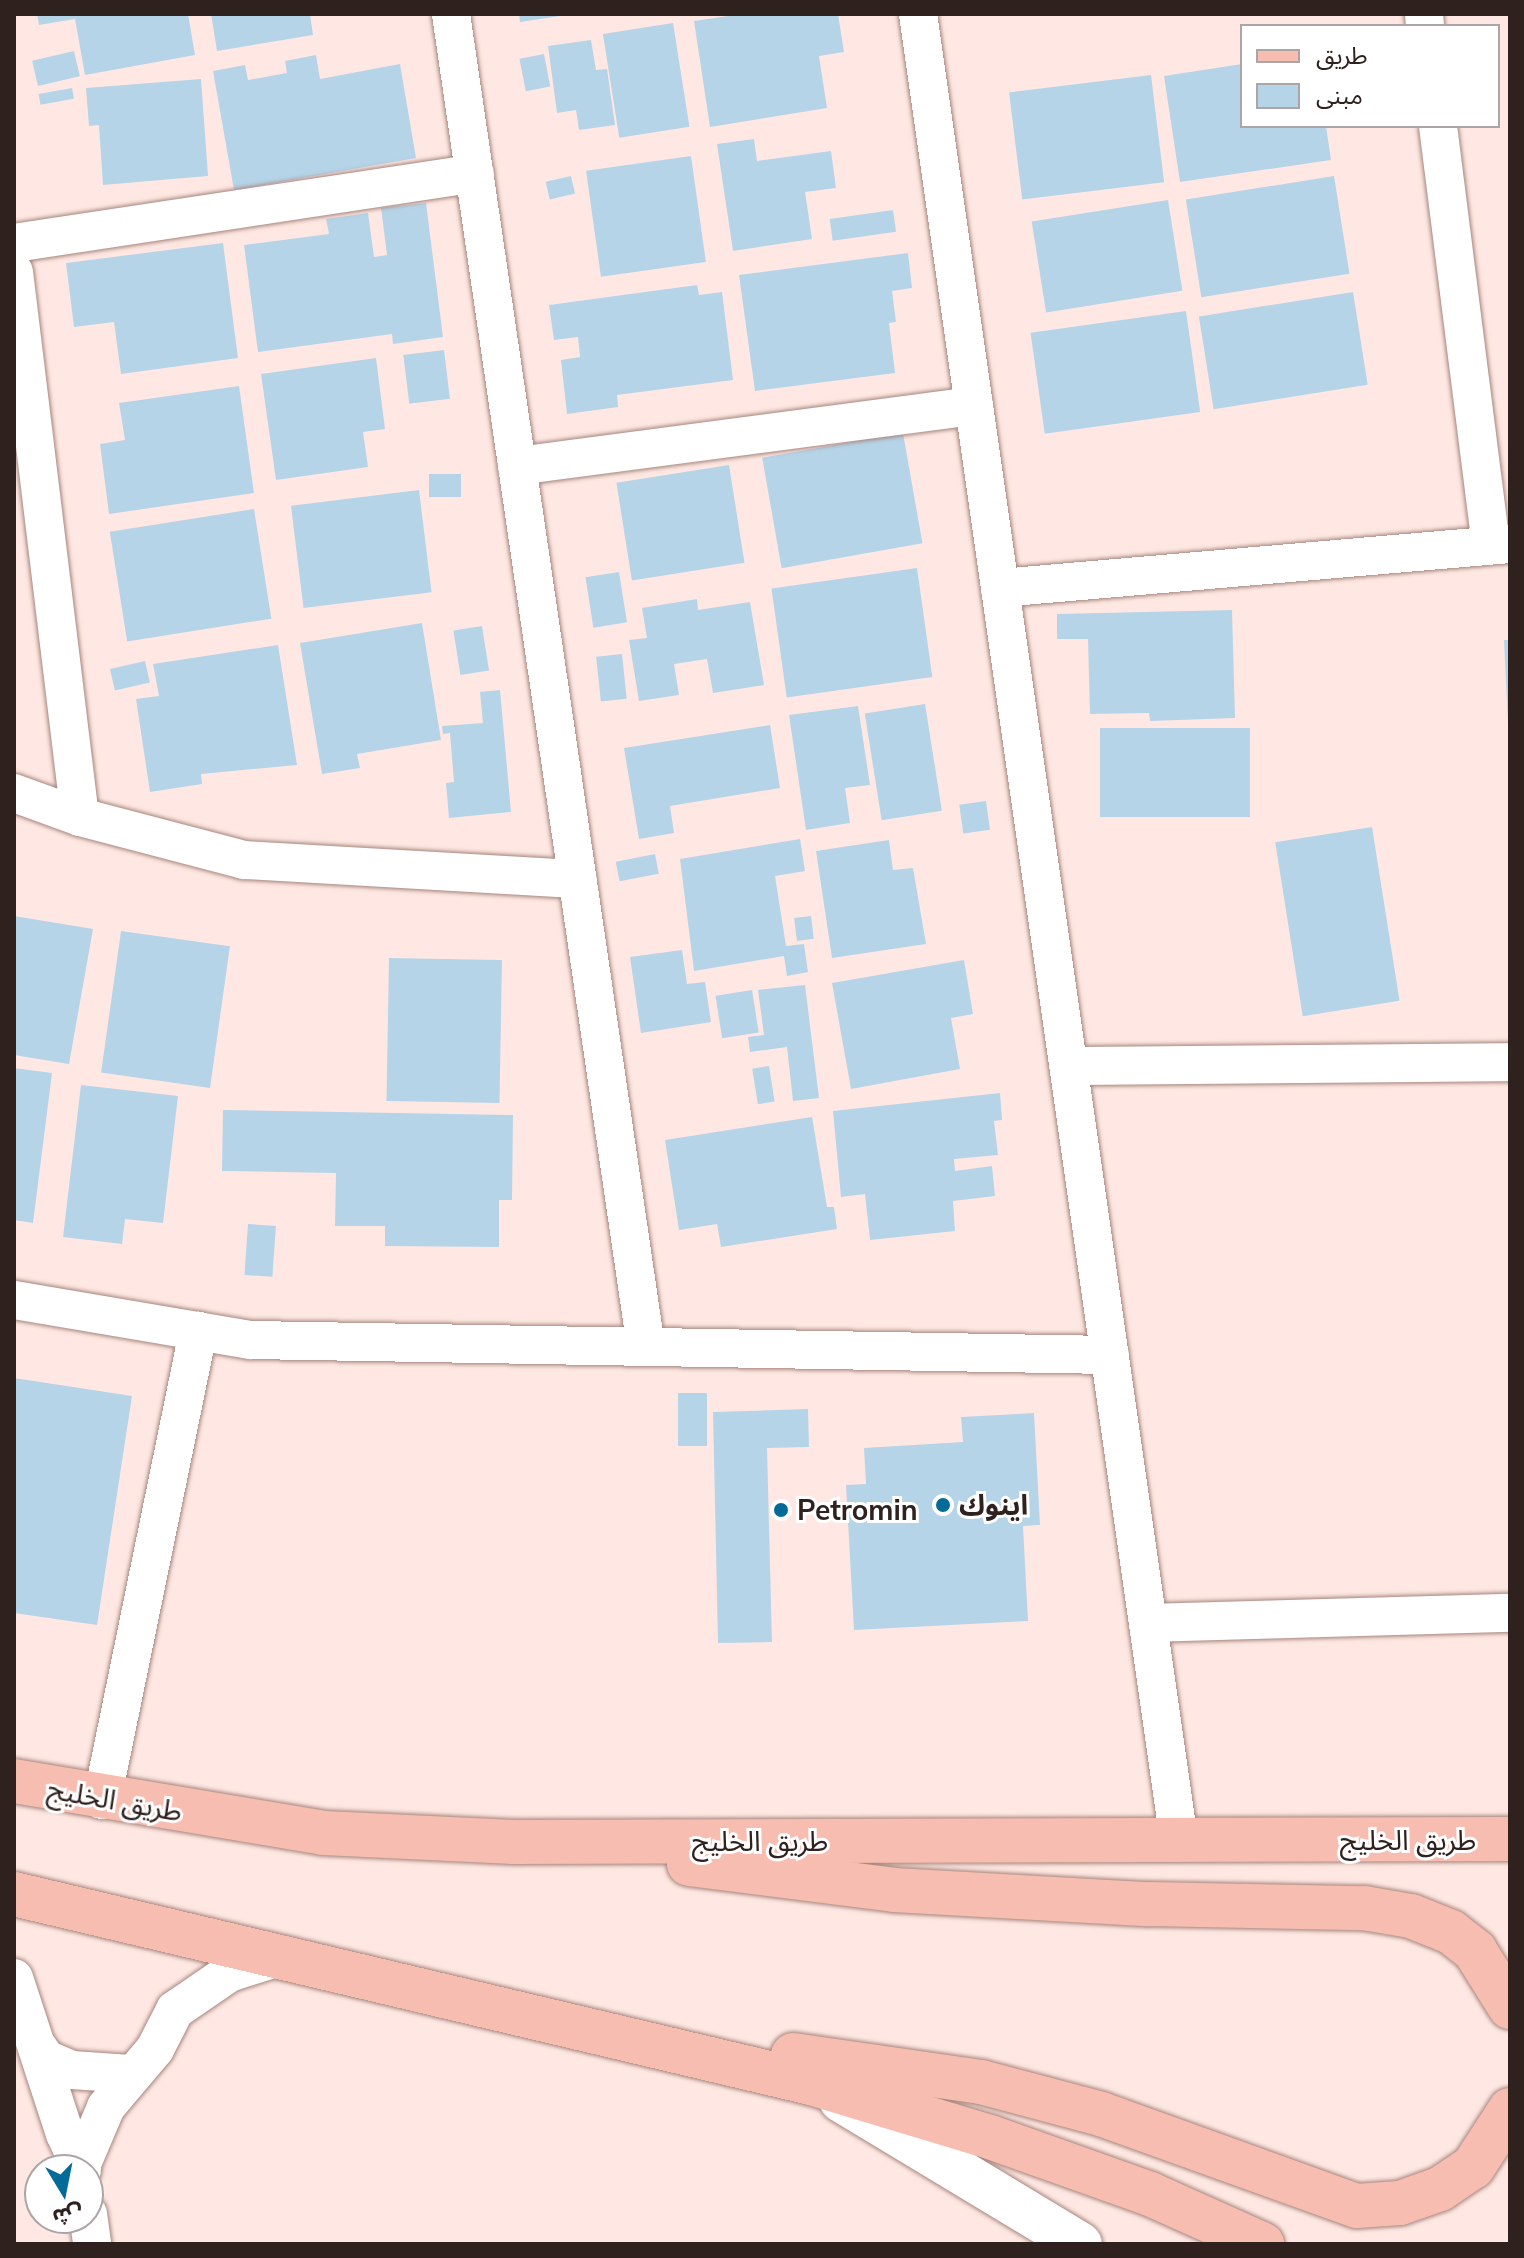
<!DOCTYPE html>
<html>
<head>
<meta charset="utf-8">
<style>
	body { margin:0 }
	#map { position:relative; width:1524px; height:2258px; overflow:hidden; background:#ffe8e3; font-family:Mulish,"Noto Sans Arabic",sans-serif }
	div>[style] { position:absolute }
	.building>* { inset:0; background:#b6d4e8; transform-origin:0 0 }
	.roads { filter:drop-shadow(0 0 2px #a6857d) drop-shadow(0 0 2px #a6857d) }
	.minor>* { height:38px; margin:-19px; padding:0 19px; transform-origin:19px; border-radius:19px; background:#fff }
	.tertiary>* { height:44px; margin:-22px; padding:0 22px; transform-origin:22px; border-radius:22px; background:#fff }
	.primary>* { height:44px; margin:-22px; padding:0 22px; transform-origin:22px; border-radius:22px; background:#f7bdb0 }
	.dots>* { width:22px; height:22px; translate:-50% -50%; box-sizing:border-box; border:4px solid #fff; border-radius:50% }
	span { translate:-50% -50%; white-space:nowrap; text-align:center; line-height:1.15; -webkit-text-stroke:6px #fff; paint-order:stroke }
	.poi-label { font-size:28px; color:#2e211e; font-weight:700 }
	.left { translate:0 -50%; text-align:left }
	.street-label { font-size:28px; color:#2e211e }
	.frame { position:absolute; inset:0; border:16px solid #2e211e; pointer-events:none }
	.legend { position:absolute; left:1240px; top:24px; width:260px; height:104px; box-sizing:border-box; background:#fff; border:2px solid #aba6a5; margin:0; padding:10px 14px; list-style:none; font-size:24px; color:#2e211e }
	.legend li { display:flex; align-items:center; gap:16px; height:40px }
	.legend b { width:40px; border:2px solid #aba6a5 }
	.north { position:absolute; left:24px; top:2154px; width:80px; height:80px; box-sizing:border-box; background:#fff; border:2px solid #aba6a5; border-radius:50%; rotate:170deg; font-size:22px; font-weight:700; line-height:32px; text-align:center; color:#2e211e }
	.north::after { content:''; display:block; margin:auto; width:28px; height:36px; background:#046b99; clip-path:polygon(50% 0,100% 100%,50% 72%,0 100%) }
</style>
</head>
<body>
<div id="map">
	<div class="building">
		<div style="clip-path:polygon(37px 14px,188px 14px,195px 55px,85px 75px,75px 19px,39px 25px)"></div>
		<div style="clip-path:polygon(211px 14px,310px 14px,313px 35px,217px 51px)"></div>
		<div style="clip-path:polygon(519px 14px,560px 14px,560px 16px,520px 22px)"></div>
		<div style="clip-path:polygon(742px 14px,838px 14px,844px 52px,819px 56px,827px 108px,710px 127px,694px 21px)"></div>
		<div style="left:673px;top:23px;width:105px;height:71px;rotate:81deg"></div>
		<div style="clip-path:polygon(591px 40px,596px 70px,607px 69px,615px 125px,579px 130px,576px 110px,557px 113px,548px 46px)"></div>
		<div style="left:74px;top:51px;width:26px;height:43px;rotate:77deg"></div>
		<div style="left:544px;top:54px;width:33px;height:25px;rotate:79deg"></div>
		<div style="clip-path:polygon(316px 55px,320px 79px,400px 64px,416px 158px,234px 190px,213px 71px,245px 65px,248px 80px,287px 73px,285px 61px)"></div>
		<div style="clip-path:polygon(1242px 64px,1242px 126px,1326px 126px,1331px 160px,1180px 182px,1164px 76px)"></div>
		<div style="left:1151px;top:75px;width:108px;height:143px;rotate:83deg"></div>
		<div style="clip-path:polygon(201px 79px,208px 176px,103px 185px,99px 125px,89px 126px,86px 88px)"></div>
		<div style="left:72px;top:88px;width:11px;height:34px;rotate:80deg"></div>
		<div style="clip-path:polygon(754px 139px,757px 161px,831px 151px,836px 188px,805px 192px,812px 239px,733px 251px,717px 144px)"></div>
		<div style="left:691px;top:156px;width:107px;height:106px;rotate:82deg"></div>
		<div style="left:571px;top:176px;width:18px;height:26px;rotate:77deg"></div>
		<div style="left:1334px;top:176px;width:99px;height:150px;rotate:81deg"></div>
		<div style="left:1168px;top:200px;width:92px;height:138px;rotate:81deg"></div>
		<div style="clip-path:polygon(426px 203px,443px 337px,393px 344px,392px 334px,258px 352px,244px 245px,329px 234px,326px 219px,368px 213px,374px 257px,387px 255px,381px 208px)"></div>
		<div style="left:893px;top:210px;width:22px;height:64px;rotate:82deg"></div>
		<div style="clip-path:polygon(223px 243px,238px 358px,121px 374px,114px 322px,74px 327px,66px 263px)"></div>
		<div style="clip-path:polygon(908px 253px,912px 288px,892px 291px,896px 322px,889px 323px,895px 373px,755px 391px,739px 275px)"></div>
		<div style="clip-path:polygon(697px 285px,699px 295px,722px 292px,733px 380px,617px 395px,618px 407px,567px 414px,561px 360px,580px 357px,578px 337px,554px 340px,549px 305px)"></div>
		<div style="left:1353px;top:292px;width:94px;height:156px;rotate:81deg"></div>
		<div style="left:1186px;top:311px;width:102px;height:157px;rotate:82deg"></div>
		<div style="left:444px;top:350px;width:49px;height:41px;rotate:83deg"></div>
		<div style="clip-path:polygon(376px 358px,385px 429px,363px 432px,368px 467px,276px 480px,261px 374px)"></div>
		<div style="clip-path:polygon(239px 386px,254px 493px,109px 514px,100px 444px,125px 440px,119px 403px)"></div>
		<div style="left:903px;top:433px;width:112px;height:143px;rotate:80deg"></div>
		<div style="left:729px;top:465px;width:99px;height:114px;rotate:81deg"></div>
		<div style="left:429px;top:474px;width:32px;height:23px"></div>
		<div style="left:419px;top:490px;width:103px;height:129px;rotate:83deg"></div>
		<div style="left:254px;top:509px;width:111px;height:146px;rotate:81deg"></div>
		<div style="left:917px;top:568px;width:110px;height:147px;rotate:82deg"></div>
		<div style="left:619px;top:572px;width:51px;height:34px;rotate:81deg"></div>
		<div style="clip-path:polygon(697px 599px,698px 610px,750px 602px,764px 685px,713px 693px,707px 659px,674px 664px,679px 695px,639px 701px,629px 640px,647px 638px,642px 608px)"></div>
		<div style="clip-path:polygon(1232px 610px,1235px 718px,1150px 721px,1149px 713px,1090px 714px,1088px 639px,1057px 639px,1057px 614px)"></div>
		<div style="clip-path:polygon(422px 623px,441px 740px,357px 754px,360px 768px,322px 774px,300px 643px)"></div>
		<div style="left:482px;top:626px;width:45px;height:29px;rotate:81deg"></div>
		<div style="clip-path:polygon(1504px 640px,1510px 640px,1510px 723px,1508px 724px)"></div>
		<div style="clip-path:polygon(278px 645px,297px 765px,201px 774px,202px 784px,150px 792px,136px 699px,159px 696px,153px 664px)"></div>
		<div style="left:622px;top:654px;width:45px;height:26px;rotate:84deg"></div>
		<div style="left:145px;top:661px;width:22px;height:36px;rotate:77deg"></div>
		<div style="clip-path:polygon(500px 690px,511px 812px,449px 818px,446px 783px,454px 782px,450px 733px,443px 734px,442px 726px,483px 723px,480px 692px)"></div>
		<div style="left:925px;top:704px;width:108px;height:61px;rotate:81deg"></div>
		<div style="clip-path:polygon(858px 706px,870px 785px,845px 788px,850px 823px,806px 830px,789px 715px)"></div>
		<div style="clip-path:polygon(770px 725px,780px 788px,670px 806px,674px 833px,639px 839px,624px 748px)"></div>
		<div style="left:1100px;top:728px;width:150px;height:89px"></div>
		<div style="left:986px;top:801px;width:29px;height:27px;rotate:82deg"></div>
		<div style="left:1372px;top:827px;width:176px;height:98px;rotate:81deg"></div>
		<div style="clip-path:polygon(800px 839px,805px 871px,775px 876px,786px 946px,804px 944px,808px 972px,787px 976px,784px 956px,694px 971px,680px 859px)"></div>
		<div style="clip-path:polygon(889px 840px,893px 870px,913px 868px,926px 944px,832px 958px,816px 851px)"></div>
		<div style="left:655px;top:854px;width:20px;height:40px;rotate:79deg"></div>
		<div style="clip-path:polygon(14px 916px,93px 929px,69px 1064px,14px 1055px)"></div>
		<div style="left:811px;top:916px;width:23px;height:17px;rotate:83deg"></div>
		<div style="left:121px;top:931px;width:110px;height:143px;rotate:8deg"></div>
		<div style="clip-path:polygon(682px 950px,687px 984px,705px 982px,711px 1022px,641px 1033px,630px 957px)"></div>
		<div style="left:389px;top:958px;width:113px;height:143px;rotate:1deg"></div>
		<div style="clip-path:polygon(964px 960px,973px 1014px,951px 1018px,960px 1069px,851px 1089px,832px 983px)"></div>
		<div style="clip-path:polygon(805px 985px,819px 1098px,793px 1101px,787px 1047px,750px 1052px,748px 1037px,764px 1035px,758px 990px)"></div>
		<div style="left:752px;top:990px;width:43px;height:37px;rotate:81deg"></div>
		<div style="left:769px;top:1066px;width:36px;height:17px;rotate:81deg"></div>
		<div style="clip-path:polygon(14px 1068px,52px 1073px,33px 1223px,14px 1220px)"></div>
		<div style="clip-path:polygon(81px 1085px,178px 1096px,163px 1223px,125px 1219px,122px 1244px,63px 1237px)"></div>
		<div style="clip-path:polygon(1000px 1093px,1002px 1120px,994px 1121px,998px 1155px,954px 1159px,955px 1171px,992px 1166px,995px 1196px,953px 1201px,955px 1231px,870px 1240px,865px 1194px,841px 1197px,833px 1111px)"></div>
		<div style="clip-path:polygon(223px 1110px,513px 1115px,512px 1200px,499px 1200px,499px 1247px,385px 1246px,385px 1226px,335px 1226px,336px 1173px,222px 1171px)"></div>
		<div style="clip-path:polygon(812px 1117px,827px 1207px,834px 1207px,837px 1229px,721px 1247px,717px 1224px,679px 1230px,665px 1140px)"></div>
		<div style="left:248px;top:1224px;width:28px;height:51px;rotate:4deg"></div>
		<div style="clip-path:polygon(14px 1378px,132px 1396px,97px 1625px,14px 1613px)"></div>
		<div style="left:678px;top:1393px;width:29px;height:53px"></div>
		<div style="clip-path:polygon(808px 1409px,809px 1447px,767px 1448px,772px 1642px,718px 1643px,713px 1412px)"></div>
		<div style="clip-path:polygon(1034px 1413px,1040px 1525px,1023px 1526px,1028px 1621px,854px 1630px,846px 1485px,866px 1484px,864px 1448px,963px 1442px,961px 1417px)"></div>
	</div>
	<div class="roads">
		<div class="minor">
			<div style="left:451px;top:14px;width:1347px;rotate:81.68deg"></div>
			<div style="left:918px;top:14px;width:1847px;rotate:81.87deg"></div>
			<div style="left:1424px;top:14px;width:12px;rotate:85deg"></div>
			<div style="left:1438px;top:126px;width:421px;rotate:82.8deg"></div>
			<div style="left:14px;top:243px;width:466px;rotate:-8.6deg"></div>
			<div style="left:14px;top:272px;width:549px;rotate:83.1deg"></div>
			<div style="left:517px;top:466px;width:461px;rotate:-7.5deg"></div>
			<div style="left:1000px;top:588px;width:512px;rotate:-4.93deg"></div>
			<div style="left:14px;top:793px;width:70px;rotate:20deg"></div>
			<div style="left:80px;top:817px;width:170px;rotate:14.7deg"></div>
			<div style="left:244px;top:860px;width:334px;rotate:3.3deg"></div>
			<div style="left:1069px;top:1066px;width:441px;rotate:-0.5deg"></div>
			<div style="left:14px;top:1300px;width:240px;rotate:9.6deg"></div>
			<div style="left:251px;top:1340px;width:859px;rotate:1deg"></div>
			<div style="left:1148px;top:1623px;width:362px;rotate:-1.6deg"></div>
			<div style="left:102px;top:1800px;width:479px;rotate:-78.4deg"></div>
			<div style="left:14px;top:1978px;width:164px;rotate:71.9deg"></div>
			<div style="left:65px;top:2134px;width:40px;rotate:65deg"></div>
			<div style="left:37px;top:2046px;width:16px;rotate:55deg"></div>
			<div style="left:46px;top:2059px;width:28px;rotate:23deg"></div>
			<div style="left:72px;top:2070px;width:58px;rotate:3.9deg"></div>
			<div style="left:81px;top:2166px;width:64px;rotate:-67deg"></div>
			<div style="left:106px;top:2107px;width:76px;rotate:-49.8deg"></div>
			<div style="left:155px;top:2049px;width:44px;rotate:-62.9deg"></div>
			<div style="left:175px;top:2010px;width:65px;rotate:-34.4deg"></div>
			<div style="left:229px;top:1973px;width:52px;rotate:-17.7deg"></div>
			<div style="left:88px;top:2214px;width:30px;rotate:82deg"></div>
		</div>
		<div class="tertiary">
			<div style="left:841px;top:2100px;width:279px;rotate:31.1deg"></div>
		</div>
		<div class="primary">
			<div style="left:14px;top:1781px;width:314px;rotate:9.5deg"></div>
			<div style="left:324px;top:1833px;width:190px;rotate:2.7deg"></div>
			<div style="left:514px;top:1842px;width:996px;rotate:-0.17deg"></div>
			<div style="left:689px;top:1864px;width:207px;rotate:7.2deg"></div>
			<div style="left:894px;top:1890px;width:254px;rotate:3.2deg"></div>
			<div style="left:1148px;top:1904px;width:216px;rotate:1.1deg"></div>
			<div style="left:1364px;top:1908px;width:48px;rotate:9.7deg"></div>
			<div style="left:1411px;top:1916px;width:43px;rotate:21.8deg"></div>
			<div style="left:1451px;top:1932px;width:31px;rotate:38deg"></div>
			<div style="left:1475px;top:1951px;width:66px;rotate:58deg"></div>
			<div style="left:14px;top:1894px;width:819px;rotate:13.34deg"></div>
			<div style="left:811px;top:2083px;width:187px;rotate:16.8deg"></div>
			<div style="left:990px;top:2137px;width:170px;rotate:19.6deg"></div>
			<div style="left:1150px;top:2194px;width:123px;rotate:24.1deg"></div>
			<div style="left:793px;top:2055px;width:190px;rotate:8.2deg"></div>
			<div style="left:981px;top:2082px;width:124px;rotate:14.9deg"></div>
			<div style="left:1101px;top:2114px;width:272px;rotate:19.8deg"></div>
			<div style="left:1357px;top:2206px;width:43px;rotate:-4deg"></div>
			<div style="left:1400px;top:2203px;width:42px;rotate:-19.3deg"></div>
			<div style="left:1440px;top:2189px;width:40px;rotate:-34deg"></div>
			<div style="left:1473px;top:2167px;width:68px;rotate:-57deg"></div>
		</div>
	</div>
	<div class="dots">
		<div style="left:943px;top:1505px;background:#046b99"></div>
		<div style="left:781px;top:1510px;background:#046b99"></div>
	</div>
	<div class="poi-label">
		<span class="left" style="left:959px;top:1505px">اينوك</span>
		<span class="left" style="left:797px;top:1510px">Petromin</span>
	</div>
	<div class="street-label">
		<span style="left:115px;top:1800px;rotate:10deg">طريق الخليج</span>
		<span style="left:1408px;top:1840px">طريق الخليج</span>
		<span style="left:760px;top:1841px">طريق الخليج</span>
	</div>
	<div class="frame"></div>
	<ul class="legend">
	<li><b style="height:10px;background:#f7bdb0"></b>طريق</li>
	<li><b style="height:22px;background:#b6d4e8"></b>مبنى</li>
	</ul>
	<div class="north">ش</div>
</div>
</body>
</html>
